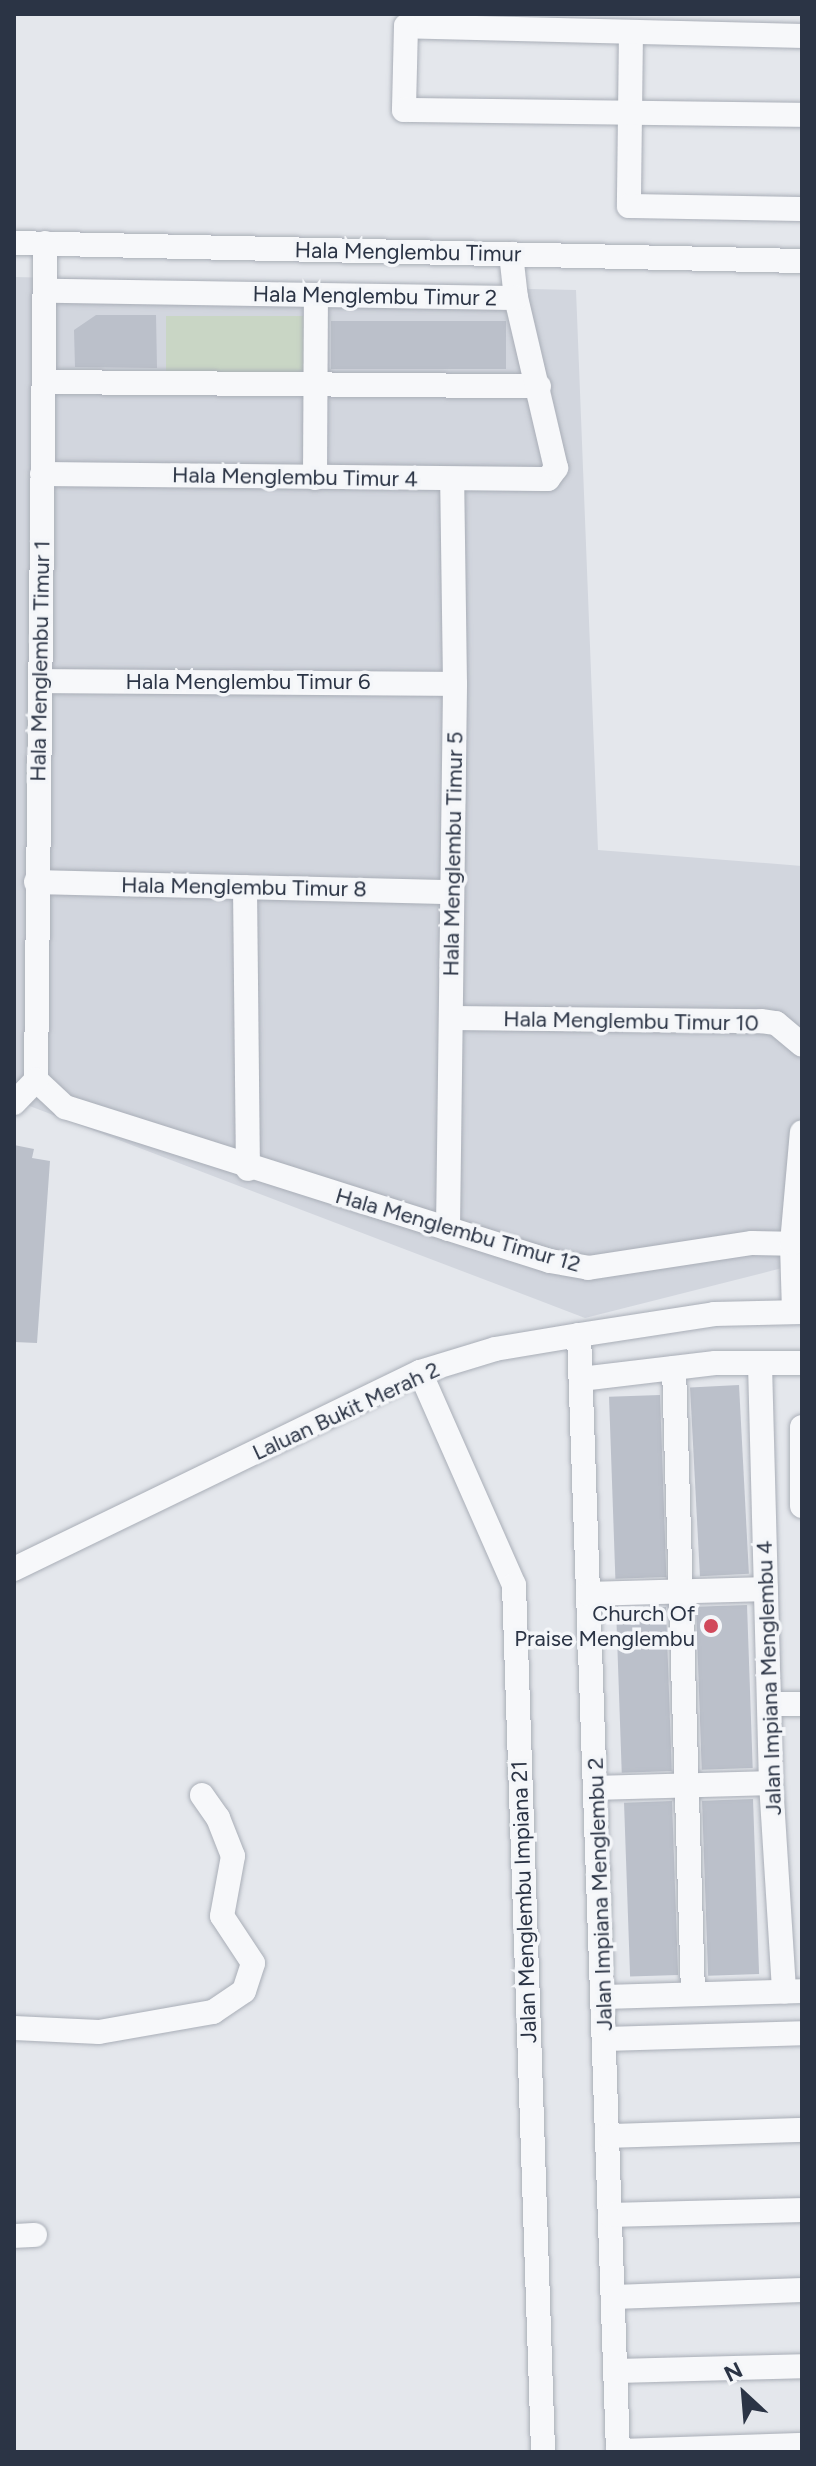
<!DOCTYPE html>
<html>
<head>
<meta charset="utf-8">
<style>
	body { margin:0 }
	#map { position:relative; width:816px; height:2466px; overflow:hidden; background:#e4e7ec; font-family:Figtree,sans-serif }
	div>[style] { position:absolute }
	.built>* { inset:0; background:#d2d6de }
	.green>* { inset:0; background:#c9d6c5; transform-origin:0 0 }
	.building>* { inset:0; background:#bbc0ca; transform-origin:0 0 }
	.roads { filter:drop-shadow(0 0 2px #a9aeb7) drop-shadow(0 0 2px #a9aeb7) }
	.minor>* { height:24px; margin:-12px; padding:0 12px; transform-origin:12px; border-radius:12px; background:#f7f8fa }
	.dots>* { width:22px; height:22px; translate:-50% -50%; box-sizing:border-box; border:4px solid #f4f6f9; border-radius:50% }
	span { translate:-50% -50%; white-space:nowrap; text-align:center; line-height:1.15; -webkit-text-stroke:7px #f4f6f9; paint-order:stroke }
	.street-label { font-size:22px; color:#2b3445 }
	.poi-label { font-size:22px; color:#2b3445 }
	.right { translate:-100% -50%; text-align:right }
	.frame { position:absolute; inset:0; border:16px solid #2b3445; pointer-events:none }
	.north { position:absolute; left:704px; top:2354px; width:80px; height:80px; -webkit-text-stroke:6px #f4f6f9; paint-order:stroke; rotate:334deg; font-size:22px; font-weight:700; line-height:32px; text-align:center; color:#2b3445 }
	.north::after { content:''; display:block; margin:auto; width:28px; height:36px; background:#2b3445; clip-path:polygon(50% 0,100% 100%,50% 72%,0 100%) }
</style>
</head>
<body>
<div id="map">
	<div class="built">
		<div style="clip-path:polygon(14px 277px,576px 290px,598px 850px,802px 866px,802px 1263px,585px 1318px,14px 1100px)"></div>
	</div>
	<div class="green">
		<div style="left:166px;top:316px;width:147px;height:59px"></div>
	</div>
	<div class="building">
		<div style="clip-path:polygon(96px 315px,156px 315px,157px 368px,75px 367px,74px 330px)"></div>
		<div style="left:331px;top:321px;width:175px;height:48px"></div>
		<div style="clip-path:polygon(14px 1145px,34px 1149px,32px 1158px,50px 1161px,37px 1343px,14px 1342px)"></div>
		<div style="left:739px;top:1385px;width:189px;height:49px;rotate:87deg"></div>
		<div style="left:660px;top:1395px;width:182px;height:51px;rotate:88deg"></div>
		<div style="left:747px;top:1605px;width:163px;height:51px;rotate:88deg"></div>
		<div style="left:666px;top:1607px;width:164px;height:50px;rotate:88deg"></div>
		<div style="left:753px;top:1799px;width:175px;height:51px;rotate:88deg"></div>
		<div style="left:672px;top:1801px;width:174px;height:48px;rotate:88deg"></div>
	</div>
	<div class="roads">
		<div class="minor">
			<div style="left:631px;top:32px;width:174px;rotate:90.7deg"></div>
			<div style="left:629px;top:206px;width:173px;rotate:1deg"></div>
			<div style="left:802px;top:36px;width:396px;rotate:-178.6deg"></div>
			<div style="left:406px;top:26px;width:84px;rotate:91.4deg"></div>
			<div style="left:404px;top:110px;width:398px;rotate:0.7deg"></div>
			<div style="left:14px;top:243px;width:788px;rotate:1.31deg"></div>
			<div style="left:511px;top:254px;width:44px;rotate:83.5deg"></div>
			<div style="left:44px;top:382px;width:495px;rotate:0.5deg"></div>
			<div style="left:42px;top:474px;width:506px;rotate:0.57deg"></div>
			<div style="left:548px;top:479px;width:14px;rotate:-54deg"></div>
			<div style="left:556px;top:468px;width:175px;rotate:-103.2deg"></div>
			<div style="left:516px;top:298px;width:470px;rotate:-179.1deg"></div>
			<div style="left:315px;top:478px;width:183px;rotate:-89.7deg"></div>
			<div style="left:40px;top:681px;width:415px;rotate:0.4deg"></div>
			<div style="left:36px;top:882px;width:416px;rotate:1.4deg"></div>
			<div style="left:245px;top:887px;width:282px;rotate:89.4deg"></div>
			<div style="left:452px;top:1018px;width:309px;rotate:0.6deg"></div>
			<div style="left:761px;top:1021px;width:15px;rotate:8deg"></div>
			<div style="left:776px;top:1023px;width:34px;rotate:40deg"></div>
			<div style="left:36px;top:1080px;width:837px;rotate:-89.38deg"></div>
			<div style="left:36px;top:1080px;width:40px;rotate:43deg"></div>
			<div style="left:65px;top:1107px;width:509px;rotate:17.62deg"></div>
			<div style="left:550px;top:1261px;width:39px;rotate:10deg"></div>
			<div style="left:588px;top:1268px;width:166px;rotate:-8.7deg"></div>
			<div style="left:752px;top:1243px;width:50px;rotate:1.1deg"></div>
			<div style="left:14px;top:1103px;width:32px;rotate:-46deg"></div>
			<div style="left:448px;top:1229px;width:545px;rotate:-89.26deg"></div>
			<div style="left:455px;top:684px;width:205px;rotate:-90.8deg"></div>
			<div style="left:794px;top:1312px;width:69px;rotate:-91.7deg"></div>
			<div style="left:792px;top:1243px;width:111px;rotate:-84.9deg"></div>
			<div style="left:579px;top:1335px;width:1118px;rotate:88deg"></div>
			<div style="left:760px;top:1364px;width:419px;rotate:88.5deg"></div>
			<div style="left:771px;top:1783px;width:209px;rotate:86.4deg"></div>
			<div style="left:674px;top:1368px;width:626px;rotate:88.26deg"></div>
			<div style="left:420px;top:1372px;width:233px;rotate:66.2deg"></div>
			<div style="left:514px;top:1585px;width:867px;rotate:88.08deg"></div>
			<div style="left:581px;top:1379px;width:135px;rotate:-6.8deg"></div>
			<div style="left:715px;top:1363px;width:87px"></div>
			<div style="left:802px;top:1427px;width:79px;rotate:90deg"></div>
			<div style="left:14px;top:1569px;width:451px;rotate:-25.9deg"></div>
			<div style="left:420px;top:1372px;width:78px;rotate:-17deg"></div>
			<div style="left:495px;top:1349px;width:85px;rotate:-9.5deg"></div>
			<div style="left:579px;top:1335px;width:137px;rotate:-8.8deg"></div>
			<div style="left:714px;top:1314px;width:88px;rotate:-1.3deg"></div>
			<div style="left:589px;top:1594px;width:177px;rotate:-1.6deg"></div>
			<div style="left:770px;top:1704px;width:32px"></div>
			<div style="left:596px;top:1788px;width:175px;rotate:-1.6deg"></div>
			<div style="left:604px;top:1997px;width:198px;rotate:-1.7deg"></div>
			<div style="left:14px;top:2028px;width:85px;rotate:2.7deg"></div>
			<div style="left:99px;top:2032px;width:116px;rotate:-10deg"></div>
			<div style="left:213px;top:2012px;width:37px;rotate:-34deg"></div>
			<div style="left:244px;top:1991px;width:29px;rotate:-72deg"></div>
			<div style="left:253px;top:1963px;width:56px;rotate:-123.4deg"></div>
			<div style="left:222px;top:1916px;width:61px;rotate:-79.6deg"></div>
			<div style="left:233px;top:1856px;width:41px;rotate:-111.5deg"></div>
			<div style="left:218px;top:1818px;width:28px;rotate:-125deg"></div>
			<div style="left:605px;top:2039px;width:197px;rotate:-1.7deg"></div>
			<div style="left:609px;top:2136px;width:193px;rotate:-1.8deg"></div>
			<div style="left:611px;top:2215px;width:191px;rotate:-1.5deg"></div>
			<div style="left:14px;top:2236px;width:21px;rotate:-3deg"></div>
			<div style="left:614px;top:2297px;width:188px;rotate:-2.1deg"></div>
			<div style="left:616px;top:2371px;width:186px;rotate:-1.5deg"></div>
			<div style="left:618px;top:2451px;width:184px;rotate:-1.9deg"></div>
		</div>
	</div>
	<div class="dots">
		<div style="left:711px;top:1626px;background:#d1495b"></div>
	</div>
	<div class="street-label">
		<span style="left:408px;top:252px;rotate:1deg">Hala Menglembu Timur</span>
		<span style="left:375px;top:296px;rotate:1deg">Hala Menglembu Timur 2</span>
		<span style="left:295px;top:477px;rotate:1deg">Hala Menglembu Timur 4</span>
		<span style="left:40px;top:661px;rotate:-89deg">Hala Menglembu Timur 1</span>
		<span style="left:248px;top:682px">Hala Menglembu Timur 6</span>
		<span style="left:453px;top:854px;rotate:-89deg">Hala Menglembu Timur 5</span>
		<span style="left:244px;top:887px;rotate:1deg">Hala Menglembu Timur 8</span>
		<span style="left:631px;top:1021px;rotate:1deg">Hala Menglembu Timur 10</span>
		<span style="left:458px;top:1230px;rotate:16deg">Hala Menglembu Timur 12</span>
		<span style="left:346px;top:1411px;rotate:-25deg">Laluan Bukit Merah 2</span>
		<span style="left:769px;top:1678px;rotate:-92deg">Jalan Impiana Menglembu 4</span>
		<span style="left:600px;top:1894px;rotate:-92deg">Jalan Impiana Menglembu 2</span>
		<span style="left:524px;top:1902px;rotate:-92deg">Jalan Menglembu Impiana 21</span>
	</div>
	<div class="poi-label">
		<span class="right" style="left:695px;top:1626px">Church Of<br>Praise Menglembu</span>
	</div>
	<div class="frame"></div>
	<div class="north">N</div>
</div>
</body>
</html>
